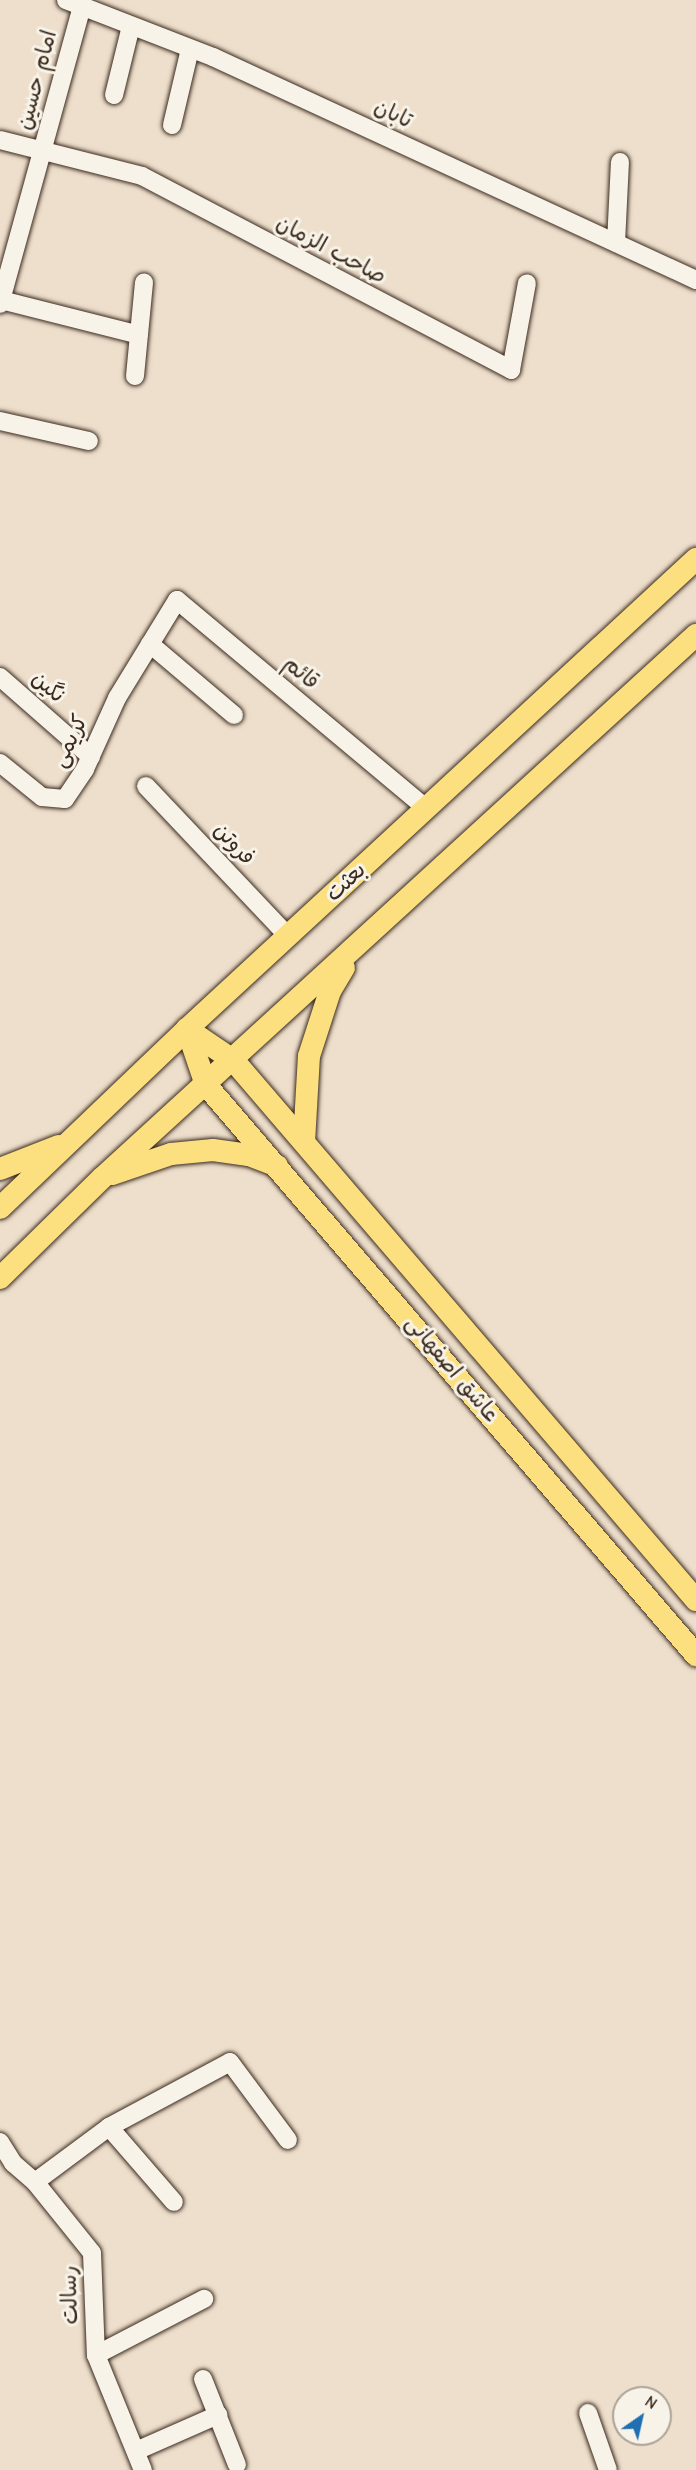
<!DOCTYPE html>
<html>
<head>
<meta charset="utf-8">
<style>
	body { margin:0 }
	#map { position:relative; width:696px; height:2470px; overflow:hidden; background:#eedfcc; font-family:"Comic Neue","Playpen Sans Arabic",sans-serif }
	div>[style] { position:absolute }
	.roads { filter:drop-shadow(0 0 2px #3b2a1e) drop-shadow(0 0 2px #3b2a1e) }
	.minor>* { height:18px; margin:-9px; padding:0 9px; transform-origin:9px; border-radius:9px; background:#f7f3e8 }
	.major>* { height:22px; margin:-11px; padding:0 11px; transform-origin:11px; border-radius:11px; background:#fce080 }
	span { translate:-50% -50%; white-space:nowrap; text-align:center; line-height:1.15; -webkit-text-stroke:6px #f7f3e8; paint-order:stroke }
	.street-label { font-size:22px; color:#3b2a1e }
	.north { position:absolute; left:612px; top:2386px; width:60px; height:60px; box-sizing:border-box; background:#f7f3e8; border:2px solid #aca397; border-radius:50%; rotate:34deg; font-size:16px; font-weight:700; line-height:24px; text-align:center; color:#3b2a1e }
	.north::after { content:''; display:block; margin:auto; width:21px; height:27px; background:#1f6fb2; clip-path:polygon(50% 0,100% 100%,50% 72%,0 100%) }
</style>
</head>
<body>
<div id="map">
	<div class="roads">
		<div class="minor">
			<div style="left:66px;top:0;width:158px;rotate:21.2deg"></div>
			<div style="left:213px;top:57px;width:532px;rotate:24.78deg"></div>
			<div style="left:114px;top:95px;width:71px;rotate:-76.2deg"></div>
			<div style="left:172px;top:125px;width:78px;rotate:-76.7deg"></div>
			<div style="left:0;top:140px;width:146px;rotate:14.2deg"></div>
			<div style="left:142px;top:176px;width:417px;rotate:27.7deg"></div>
			<div style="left:511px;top:370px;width:88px;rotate:-79.6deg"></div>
			<div style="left:616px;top:243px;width:81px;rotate:-87.2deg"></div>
			<div style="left:1px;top:300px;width:142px;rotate:14.2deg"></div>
			<div style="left:0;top:304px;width:308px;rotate:-74.6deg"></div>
			<div style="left:135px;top:376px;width:94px;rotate:-84.5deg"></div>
			<div style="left:0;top:421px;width:91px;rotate:12.7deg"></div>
			<div style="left:150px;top:644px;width:110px;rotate:40.2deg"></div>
			<div style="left:0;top:677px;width:121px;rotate:41.3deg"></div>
			<div style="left:0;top:763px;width:54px;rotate:39deg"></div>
			<div style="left:42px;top:797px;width:23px;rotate:5deg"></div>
			<div style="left:65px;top:799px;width:36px;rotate:-56deg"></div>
			<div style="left:85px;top:769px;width:78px;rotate:-65.7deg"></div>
			<div style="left:117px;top:698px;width:115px;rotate:-58.5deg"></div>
			<div style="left:177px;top:600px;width:324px;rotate:39.9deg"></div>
			<div style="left:146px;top:786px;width:207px;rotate:46.6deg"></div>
			<div style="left:109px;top:2127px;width:137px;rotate:-28.2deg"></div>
			<div style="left:230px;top:2062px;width:97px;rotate:53.4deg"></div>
			<div style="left:0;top:2142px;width:25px;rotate:58deg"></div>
			<div style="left:13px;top:2163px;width:29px;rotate:41deg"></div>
			<div style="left:35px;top:2182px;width:91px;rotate:51.2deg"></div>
			<div style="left:92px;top:2253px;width:102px;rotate:87.8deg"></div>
			<div style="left:96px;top:2355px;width:124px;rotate:67.8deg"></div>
			<div style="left:35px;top:2182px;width:92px;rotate:-36.6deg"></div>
			<div style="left:109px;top:2127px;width:99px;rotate:49.1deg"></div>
			<div style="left:96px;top:2355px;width:122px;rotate:-27.4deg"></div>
			<div style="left:203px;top:2379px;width:92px;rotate:68.4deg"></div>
			<div style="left:588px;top:2413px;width:60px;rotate:70.7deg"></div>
			<div style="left:136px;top:2451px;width:90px;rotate:-23.7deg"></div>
		</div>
		<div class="major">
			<div style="left:187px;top:1029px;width:59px;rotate:71.3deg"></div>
			<div style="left:206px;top:1085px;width:752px;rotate:49.32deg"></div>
			<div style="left:187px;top:1029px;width:57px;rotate:34.2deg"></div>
			<div style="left:234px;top:1061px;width:710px;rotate:49.4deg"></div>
			<div style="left:304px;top:1142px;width:86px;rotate:-86.7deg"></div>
			<div style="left:309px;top:1056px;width:68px;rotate:-72.1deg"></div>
			<div style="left:330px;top:991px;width:27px;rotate:-59deg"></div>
			<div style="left:0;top:1169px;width:63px;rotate:-21.3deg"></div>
			<div style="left:112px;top:1174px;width:62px;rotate:-18.7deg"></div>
			<div style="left:171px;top:1154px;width:42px;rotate:-5.4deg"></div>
			<div style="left:213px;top:1150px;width:36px;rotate:8deg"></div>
			<div style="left:249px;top:1155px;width:30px;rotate:21deg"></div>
			<div style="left:0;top:1208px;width:259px;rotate:-43.7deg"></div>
			<div style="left:187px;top:1029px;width:693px;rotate:-42.72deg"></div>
			<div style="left:0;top:1278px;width:143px;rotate:-44.4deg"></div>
			<div style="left:102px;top:1178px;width:805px;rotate:-42.43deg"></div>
		</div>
	</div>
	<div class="street-label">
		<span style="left:37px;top:80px;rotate:-75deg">امام حسین</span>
		<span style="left:393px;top:114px;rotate:25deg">تابان</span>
		<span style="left:331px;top:250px;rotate:28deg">صاحب الزمان</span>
		<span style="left:301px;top:673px;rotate:40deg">قائم</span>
		<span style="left:48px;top:687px;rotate:41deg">نگین</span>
		<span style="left:70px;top:741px;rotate:-64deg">کریمی</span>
		<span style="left:234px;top:844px;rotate:47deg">فروتن</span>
		<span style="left:346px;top:882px;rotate:-43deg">بعثت</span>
		<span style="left:452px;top:1369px;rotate:50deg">عاشق اصفهانی</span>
		<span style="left:70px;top:2295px;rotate:-92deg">رسالت</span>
	</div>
	<div class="north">N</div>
</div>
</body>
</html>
